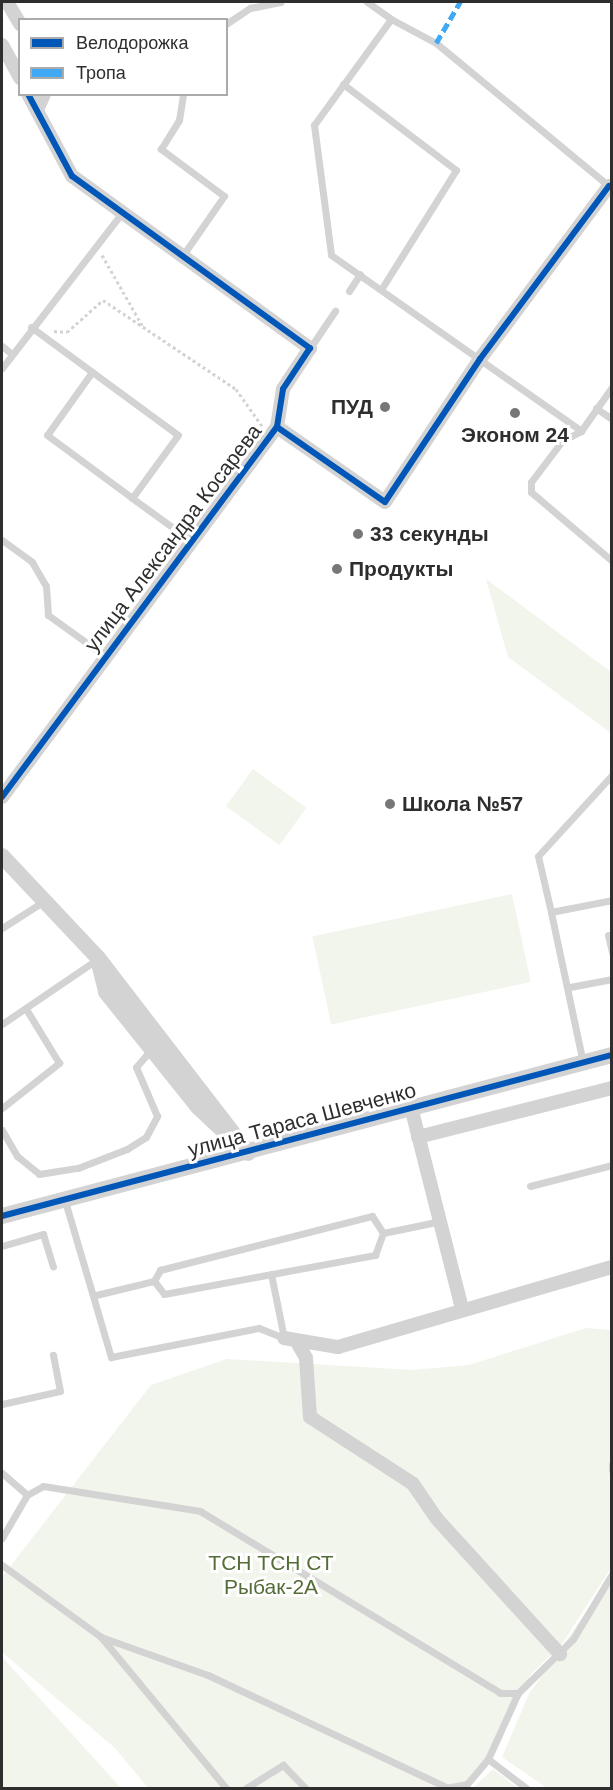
<!DOCTYPE html>
<html>
<head>
<meta charset="utf-8">
<style>
	body { margin:0 }
	#map { position:relative; width:613px; height:1790px; overflow:hidden; background:#fff; font-family:Arial,sans-serif }
	div>[style] { position:absolute }
	.green>* { inset:0; background:#f1f5eb; transform-origin:0 0 }
	.path>* { height:3px; margin-top:-1.5px; transform-origin:0; background:repeating-linear-gradient(90deg,#d3d3d3 0 3px,transparent 0 6px) }
	.service>* { height:7px; margin:-3.5px; padding:0 3.5px; transform-origin:3.5px; border-radius:3.5px; background:#d3d3d3 }
	.minor>* { height:14px; margin:-7px; padding:0 7px; transform-origin:7px; border-radius:7px; background:#d3d3d3 }
	.tertiary>* { height:16px; margin:-8px; padding:0 8px; transform-origin:8px; border-radius:8px; background:#d3d3d3 }
	.quiet>* { height:4.5px; margin-top:-2.25px; transform-origin:0; background:repeating-linear-gradient(90deg,#3fa9f5 0 9px,transparent 0 13.5px) }
	.cycleway>* { height:6px; margin:-3px; padding:0 3px; transform-origin:3px; border-radius:3px; background:#0057b8 }
	.dots>* { width:16px; height:16px; translate:-50% -50%; box-sizing:border-box; border:3px solid #fff; border-radius:50% }
	span { translate:-50% -50%; white-space:nowrap; text-align:center; line-height:1.15; -webkit-text-stroke:6px #fff; paint-order:stroke }
	.poi-label { font-size:21px; color:#2e2e2e; font-weight:700 }
	.right { translate:-100% -50%; text-align:right }
	.left { translate:0 -50%; text-align:left }
	.street-label { font-size:21px; color:#2e2e2e }
	.park-label { font-size:21px; color:#546d38 }
	.frame { position:absolute; inset:0; border:3px solid #2e2e2e; pointer-events:none }
	.legend { position:absolute; left:18px; top:18px; width:210px; height:78px; box-sizing:border-box; background:#fff; border:2px solid #ababab; margin:0; padding:8px 10px; list-style:none; font-size:18px; color:#2e2e2e }
	.legend li { display:flex; align-items:center; gap:12px; height:30px }
	.legend b { width:30px; border:2px solid #ababab }
</style>
</head>
<body>
<div id="map">
	<div class="green">
		<div style="clip-path:polygon(486px 579px,611px 672px,611px 733px,508px 657px)"></div>
		<div style="left:253px;top:769px;width:66px;height:46px;rotate:36deg"></div>
		<div style="left:512px;top:894px;width:90px;height:204px;rotate:78deg"></div>
		<div style="clip-path:polygon(586px 1328px,611px 1330px,611px 1568px,562px 1644px,531px 1674px,487px 1767px,466px 1788px,148px 1788px,115px 1748px,2px 1652px,2px 1577px,151px 1385px,227px 1359px,412px 1370px,469px 1365px)"></div>
		<div style="clip-path:polygon(611px 1576px,611px 1788px,547px 1788px,502px 1757px,529px 1694px)"></div>
		<div style="clip-path:polygon(2px 1657px,121px 1788px,2px 1788px)"></div>
		<div style="clip-path:polygon(493px 1769px,518px 1788px,473px 1788px)"></div>
	</div>
	<div class="path">
		<div style="left:102px;top:255px;width:81px;rotate:60.3deg"></div>
		<div style="left:54px;top:331px;width:13px;rotate:4deg"></div>
		<div style="left:67px;top:332px;width:48px;rotate:-41.6deg"></div>
		<div style="left:103px;top:300px;width:160px;rotate:33.8deg"></div>
		<div style="left:236px;top:389px;width:45px;rotate:54.9deg"></div>
	</div>
	<div class="service">
		<div style="left:367px;top:2px;width:29px;rotate:35deg"></div>
		<div style="left:391px;top:19px;width:131px;rotate:126deg"></div>
		<div style="left:314px;top:125px;width:131px;rotate:82.5deg"></div>
		<div style="left:331px;top:255px;width:306px;rotate:35.1deg"></div>
		<div style="left:391px;top:19px;width:51px;rotate:28.1deg"></div>
		<div style="left:436px;top:43px;width:224px;rotate:39.6deg"></div>
		<div style="left:226px;top:24px;width:29px;rotate:-34deg"></div>
		<div style="left:250px;top:8px;width:31px;rotate:-11deg"></div>
		<div style="left:343px;top:84px;width:142px;rotate:37.3deg"></div>
		<div style="left:456px;top:170px;width:139px;rotate:122.1deg"></div>
		<div style="left:183px;top:255px;width:72px;rotate:-55.2deg"></div>
		<div style="left:224px;top:196px;width:79px;rotate:-143.3deg"></div>
		<div style="left:161px;top:149px;width:34px;rotate:-58deg"></div>
		<div style="left:179px;top:120px;width:26px;rotate:-81deg"></div>
		<div style="left:349px;top:291px;width:20px;rotate:-57deg"></div>
		<div style="left:31px;top:327px;width:182px;rotate:36.3deg"></div>
		<div style="left:178px;top:435px;width:78px;rotate:126.1deg"></div>
		<div style="left:132px;top:498px;width:72px;rotate:35.9deg"></div>
		<div style="left:2px;top:346px;width:13px;rotate:39deg"></div>
		<div style="left:310px;top:348px;width:45px;rotate:-56deg"></div>
		<div style="left:2px;top:368px;width:196px;rotate:-52.3deg"></div>
		<div style="left:92px;top:372px;width:77px;rotate:125.5deg"></div>
		<div style="left:47px;top:435px;width:106px;rotate:36.5deg"></div>
		<div style="left:612px;top:387px;width:54px;rotate:125.2deg"></div>
		<div style="left:581px;top:431px;width:21px;rotate:152deg"></div>
		<div style="left:562px;top:441px;width:51px;rotate:127.1deg"></div>
		<div style="left:531px;top:482px;width:10px;rotate:90deg"></div>
		<div style="left:531px;top:492px;width:106px;rotate:40.4deg"></div>
		<div style="left:596px;top:408px;width:19px;rotate:35deg"></div>
		<div style="left:2px;top:540px;width:37px;rotate:36deg"></div>
		<div style="left:32px;top:562px;width:28px;rotate:60deg"></div>
		<div style="left:46px;top:586px;width:29px;rotate:86deg"></div>
		<div style="left:48px;top:615px;width:70px;rotate:35.7deg"></div>
		<div style="left:551px;top:912px;width:57px;rotate:-103.1deg"></div>
		<div style="left:538px;top:856px;width:110px;rotate:-47.6deg"></div>
		<div style="left:2px;top:928px;width:50px;rotate:-32.7deg"></div>
		<div style="left:608px;top:935px;width:18px;rotate:77deg"></div>
		<div style="left:570px;top:987px;width:43px;rotate:-10.8deg"></div>
		<div style="left:2px;top:1024px;width:114px;rotate:-34.2deg"></div>
		<div style="left:583px;top:1063px;width:154px;rotate:-102deg"></div>
		<div style="left:551px;top:912px;width:62px;rotate:-11.1deg"></div>
		<div style="left:2px;top:1108px;width:73px;rotate:-38.3deg"></div>
		<div style="left:59px;top:1063px;width:63px;rotate:-121.4deg"></div>
		<div style="left:2px;top:1130px;width:30px;rotate:60deg"></div>
		<div style="left:17px;top:1156px;width:28px;rotate:39deg"></div>
		<div style="left:39px;top:1174px;width:39px;rotate:-9deg"></div>
		<div style="left:78px;top:1168px;width:53px;rotate:-21.2deg"></div>
		<div style="left:127px;top:1149px;width:22px;rotate:-32deg"></div>
		<div style="left:146px;top:1137px;width:24px;rotate:-62deg"></div>
		<div style="left:157px;top:1116px;width:53px;rotate:-113.2deg"></div>
		<div style="left:136px;top:1067px;width:23px;rotate:-49deg"></div>
		<div style="left:530px;top:1186px;width:85px;rotate:-14.4deg"></div>
		<div style="left:65px;top:1201px;width:163px;rotate:73.6deg"></div>
		<div style="left:111px;top:1357px;width:151px;rotate:-11.1deg"></div>
		<div style="left:259px;top:1328px;width:27px;rotate:22deg"></div>
		<div style="left:2px;top:1246px;width:43px;rotate:-16.3deg"></div>
		<div style="left:43px;top:1234px;width:34px;rotate:73deg"></div>
		<div style="left:271px;top:1274px;width:65px;rotate:78.5deg"></div>
		<div style="left:154px;top:1281px;width:16px;rotate:52deg"></div>
		<div style="left:164px;top:1294px;width:215px;rotate:-10.5deg"></div>
		<div style="left:375px;top:1255px;width:23px;rotate:-70deg"></div>
		<div style="left:96px;top:1295px;width:60px;rotate:-13.6deg"></div>
		<div style="left:154px;top:1281px;width:13px;rotate:-61deg"></div>
		<div style="left:160px;top:1270px;width:219px;rotate:-14.3deg"></div>
		<div style="left:372px;top:1216px;width:20px;rotate:57deg"></div>
		<div style="left:383px;top:1233px;width:59px;rotate:-11.7deg"></div>
		<div style="left:2px;top:1404px;width:59px;rotate:-12.6deg"></div>
		<div style="left:60px;top:1391px;width:37px;rotate:-101deg"></div>
		<div style="left:612px;top:1464px;width:6px;rotate:90deg"></div>
		<div style="left:2px;top:1473px;width:33px;rotate:41deg"></div>
		<div style="left:2px;top:1538px;width:50px;rotate:-59.8deg"></div>
		<div style="left:27px;top:1495px;width:18px;rotate:-29deg"></div>
		<div style="left:43px;top:1486px;width:159px;rotate:9deg"></div>
		<div style="left:200px;top:1511px;width:351px;rotate:31.2deg"></div>
		<div style="left:500px;top:1693px;width:18px"></div>
		<div style="left:2px;top:1565px;width:122px;rotate:36deg"></div>
		<div style="left:101px;top:1637px;width:114px;rotate:19.6deg"></div>
		<div style="left:208px;top:1675px;width:263px;rotate:25.2deg"></div>
		<div style="left:101px;top:1637px;width:196px;rotate:50.4deg"></div>
		<div style="left:488px;top:1759px;width:48px;rotate:37.3deg"></div>
		<div style="left:246px;top:1788px;width:44px;rotate:-31.9deg"></div>
		<div style="left:283px;top:1765px;width:32px;rotate:46deg"></div>
		<div style="left:445px;top:1788px;width:22px;rotate:-10deg"></div>
		<div style="left:467px;top:1784px;width:33px;rotate:-50deg"></div>
		<div style="left:488px;top:1759px;width:72px;rotate:-65.6deg"></div>
		<div style="left:518px;top:1693px;width:77px;rotate:-44.5deg"></div>
		<div style="left:573px;top:1639px;width:76px;rotate:-59deg"></div>
	</div>
	<div class="minor">
		<div style="left:7px;top:2px;width:26px;rotate:59deg"></div>
		<div style="left:2px;top:45px;width:38px;rotate:61deg"></div>
		<div style="left:28px;top:94px;width:93px;rotate:61.8deg"></div>
		<div style="left:72px;top:176px;width:294px;rotate:35.9deg"></div>
		<div style="left:310px;top:348px;width:49px;rotate:123.4deg"></div>
		<div style="left:283px;top:389px;width:38px;rotate:99deg"></div>
		<div style="left:37px;top:110px;width:17px;rotate:-66deg"></div>
		<div style="left:2px;top:797px;width:461px;rotate:-53.4deg"></div>
		<div style="left:277px;top:427px;width:131px;rotate:34.8deg"></div>
		<div style="left:385px;top:502px;width:172px;rotate:-56.4deg"></div>
		<div style="left:480px;top:359px;width:216px;rotate:-53.3deg"></div>
		<div style="left:411px;top:1107px;width:208px;rotate:75.8deg"></div>
		<div style="left:418px;top:1137px;width:200px;rotate:-14.2deg"></div>
		<div style="left:284px;top:1338px;width:55px;rotate:9.5deg"></div>
		<div style="left:338px;top:1347px;width:285px;rotate:-16.3deg"></div>
		<div style="left:298px;top:1344px;width:16px;rotate:60deg"></div>
		<div style="left:306px;top:1358px;width:59px;rotate:86.1deg"></div>
		<div style="left:310px;top:1417px;width:123px;rotate:33deg"></div>
		<div style="left:413px;top:1484px;width:42px;rotate:55.6deg"></div>
		<div style="left:437px;top:1519px;width:183px;rotate:47.7deg"></div>
	</div>
	<div class="tertiary">
		<div style="left:2px;top:856px;width:140px;rotate:46.7deg"></div>
		<div style="left:98px;top:958px;width:246px;rotate:52.4deg"></div>
		<div style="left:99px;top:963px;width:30px;rotate:76deg"></div>
		<div style="left:106px;top:992px;width:147px;rotate:51.3deg"></div>
		<div style="left:198px;top:1107px;width:40px;rotate:43deg"></div>
		<div style="left:2px;top:1216px;width:631px;rotate:-14.79deg"></div>
	</div>
	<div class="quiet">
		<div style="left:436px;top:43px;width:48px;rotate:-59.7deg"></div>
	</div>
	<div class="cycleway">
		<div style="left:28px;top:94px;width:93px;rotate:61.8deg"></div>
		<div style="left:72px;top:176px;width:294px;rotate:35.9deg"></div>
		<div style="left:310px;top:348px;width:49px;rotate:123.4deg"></div>
		<div style="left:283px;top:389px;width:38px;rotate:99deg"></div>
		<div style="left:2px;top:797px;width:461px;rotate:-53.4deg"></div>
		<div style="left:277px;top:427px;width:131px;rotate:34.8deg"></div>
		<div style="left:385px;top:502px;width:172px;rotate:-56.4deg"></div>
		<div style="left:480px;top:359px;width:216px;rotate:-53.3deg"></div>
		<div style="left:2px;top:1216px;width:631px;rotate:-14.79deg"></div>
	</div>
	<div class="dots">
		<div style="left:385px;top:407px;background:#777"></div>
		<div style="left:515px;top:413px;background:#777"></div>
		<div style="left:358px;top:534px;background:#777"></div>
		<div style="left:337px;top:569px;background:#777"></div>
		<div style="left:390px;top:804px;background:#777"></div>
	</div>
	<div class="poi-label">
		<span class="right" style="left:373px;top:407px">ПУД</span>
		<span style="left:515px;top:435px">Эконом 24</span>
		<span class="left" style="left:370px;top:534px">33 секунды</span>
		<span class="left" style="left:349px;top:569px">Продукты</span>
		<span class="left" style="left:402px;top:804px">Школа №57</span>
	</div>
	<div class="street-label">
		<span style="left:173px;top:538px;rotate:-53deg">улица Александра Косарева</span>
		<span style="left:302px;top:1120px;rotate:-15deg">улица Тараса Шевченко</span>
	</div>
	<div class="park-label">
		<span style="left:271px;top:1575px">ТСН ТСН СТ<br>Рыбак-2А</span>
	</div>
	<div class="frame"></div>
	<ul class="legend">
	<li><b style="height:8px;background:#0057b8"></b>Велодорожка</li>
	<li><b style="height:8px;background:#3fa9f5"></b>Тропа</li>
	</ul>
</div>
</body>
</html>
